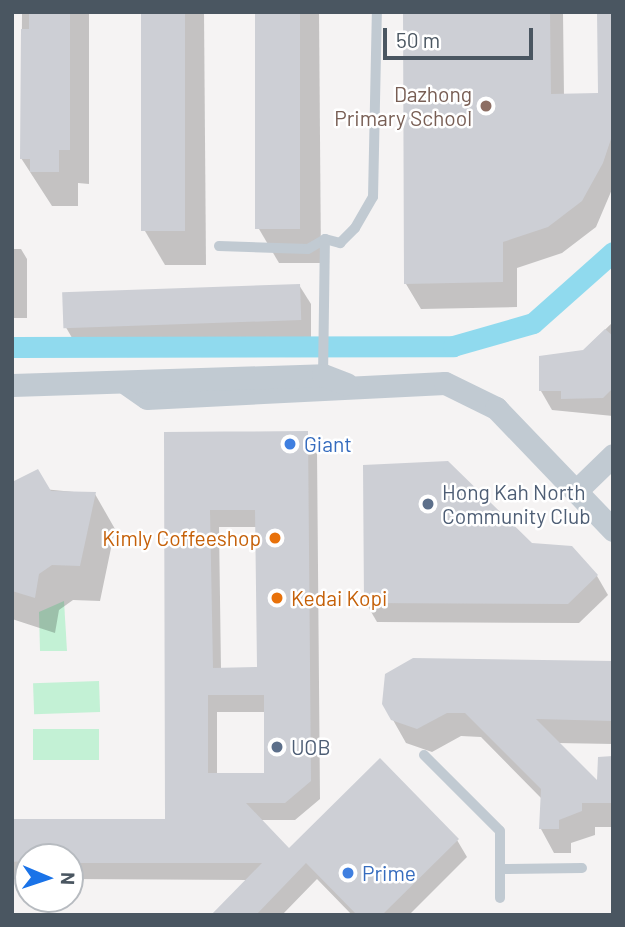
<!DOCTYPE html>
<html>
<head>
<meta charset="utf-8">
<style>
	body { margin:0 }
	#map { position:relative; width:625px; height:927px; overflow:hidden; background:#f5f3f3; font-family:Barlow,sans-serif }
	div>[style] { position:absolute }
	.green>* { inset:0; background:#c3f1d5; transform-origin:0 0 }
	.shadow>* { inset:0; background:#0003 }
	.canal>* { height:21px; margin:-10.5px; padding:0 10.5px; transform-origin:10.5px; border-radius:10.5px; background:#90daee }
	.building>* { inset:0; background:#cdcfd5; transform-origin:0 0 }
	.service>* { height:10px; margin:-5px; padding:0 5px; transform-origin:5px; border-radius:5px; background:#c1cad2 }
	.minor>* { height:23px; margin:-11.5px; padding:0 11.5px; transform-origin:11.5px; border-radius:11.5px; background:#c1cad2 }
	.dots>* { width:19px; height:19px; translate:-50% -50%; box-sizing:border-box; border:4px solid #fff; border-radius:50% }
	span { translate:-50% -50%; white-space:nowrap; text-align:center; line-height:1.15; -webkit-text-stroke:5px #fff; paint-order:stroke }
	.education-label { font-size:21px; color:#785e54 }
	.right { translate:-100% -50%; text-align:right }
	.shop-label { font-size:21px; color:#366cbe }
	.left { translate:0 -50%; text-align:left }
	.service-label { font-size:21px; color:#4e5e75 }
	.food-label { font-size:21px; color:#c56008 }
	.frame { position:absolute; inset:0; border:14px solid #4a5661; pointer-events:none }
	.north { position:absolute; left:14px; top:843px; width:70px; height:70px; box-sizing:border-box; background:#fff; border:2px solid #b7bbc0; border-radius:50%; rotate:92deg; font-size:19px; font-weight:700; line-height:28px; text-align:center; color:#4a5661 }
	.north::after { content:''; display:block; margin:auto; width:24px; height:32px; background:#1a73e8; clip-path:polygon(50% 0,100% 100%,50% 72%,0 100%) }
	.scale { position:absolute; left:383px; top:28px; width:150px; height:32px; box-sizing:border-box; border:4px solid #4a5661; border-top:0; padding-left:9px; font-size:21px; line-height:24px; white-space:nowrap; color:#4a5661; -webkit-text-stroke:5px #fff; paint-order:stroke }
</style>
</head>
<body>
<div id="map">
	<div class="green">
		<div style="clip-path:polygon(64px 601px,67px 651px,40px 651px,39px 612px)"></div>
		<div style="left:99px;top:681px;width:31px;height:66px;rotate:88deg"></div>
		<div style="left:99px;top:729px;width:31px;height:66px;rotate:90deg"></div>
	</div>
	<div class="shadow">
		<div style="clip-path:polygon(22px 12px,89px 12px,89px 184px,78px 183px,78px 206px,52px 206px,21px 158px)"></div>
		<div style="clip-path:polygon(143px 12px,204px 12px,206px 265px,165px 265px,145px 231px)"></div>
		<div style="clip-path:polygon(257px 12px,319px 12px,321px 263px,279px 263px,259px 229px)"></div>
		<div style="clip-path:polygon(405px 12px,563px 12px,564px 96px,600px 95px,613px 12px,613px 187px,596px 227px,562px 253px,517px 268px,517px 307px,421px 309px,406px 284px)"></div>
		<div style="clip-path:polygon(12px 249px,21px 249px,27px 259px,27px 318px,12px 318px)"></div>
		<div style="clip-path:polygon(299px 285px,311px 304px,311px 339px,75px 343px,64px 324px)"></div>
		<div style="clip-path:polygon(613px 322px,613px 416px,552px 410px,541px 391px)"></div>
		<div style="clip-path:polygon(evenodd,307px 433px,317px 450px,320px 799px,295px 820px,259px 820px,289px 850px,457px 840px,467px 857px,409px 915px,352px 915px,317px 879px,282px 915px,213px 915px,248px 880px,70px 879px,70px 857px,28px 857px,28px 879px,12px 879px,12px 821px,167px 821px,166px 434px,307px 433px,219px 527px,257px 527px,258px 669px,221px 669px,219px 527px,307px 433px,217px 712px,266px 712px,266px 775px,217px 775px,217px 712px)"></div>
		<div style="clip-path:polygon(12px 486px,95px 494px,115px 529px,100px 601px,73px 600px,59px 610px,55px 633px,12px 619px)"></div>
		<div style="clip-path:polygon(531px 544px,597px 576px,608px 595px,579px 623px,377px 622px,366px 603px)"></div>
		<div style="clip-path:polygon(613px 662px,613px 744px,557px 743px,599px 784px,613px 758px,613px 827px,595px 827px,595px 835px,571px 843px,571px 853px,554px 853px,541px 829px,542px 799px,481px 737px,461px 736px,432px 752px,406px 743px,384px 704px)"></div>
	</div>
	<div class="canal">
		<div style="left:12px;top:347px;width:441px;rotate:-0.1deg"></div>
		<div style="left:453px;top:346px;width:83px;rotate:-16deg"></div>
		<div style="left:533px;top:323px;width:107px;rotate:-41.6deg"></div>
	</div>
	<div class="building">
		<div style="clip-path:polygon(29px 12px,70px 12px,70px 150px,59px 150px,59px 172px,30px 172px,30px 159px,20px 159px,21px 29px,29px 29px)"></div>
		<div style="left:141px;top:12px;width:44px;height:219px"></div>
		<div style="left:255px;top:12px;width:45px;height:217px"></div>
		<div style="clip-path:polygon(403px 12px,550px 12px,551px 94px,598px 93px,597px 12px,613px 12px,613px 133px,603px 163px,582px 201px,548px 227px,503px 242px,503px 282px,404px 284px)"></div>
		<div style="left:300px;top:284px;width:36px;height:238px;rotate:88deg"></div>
		<div style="clip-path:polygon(605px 329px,613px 336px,613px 388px,603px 398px,561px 399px,561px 391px,539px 391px,539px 356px,583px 350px)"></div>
		<div style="clip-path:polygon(evenodd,308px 431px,311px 781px,285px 803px,246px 803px,289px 848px,380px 758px,459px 839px,382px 915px,357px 915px,306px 863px,256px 915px,211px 915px,262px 863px,70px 863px,70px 857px,12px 862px,12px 819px,165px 819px,164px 432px,308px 431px,210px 510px,255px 510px,257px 667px,213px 668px,210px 510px,308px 431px,208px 695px,264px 695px,264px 773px,208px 773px,208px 695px)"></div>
		<div style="clip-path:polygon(448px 461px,532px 543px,572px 546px,598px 575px,568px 604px,364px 603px,363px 465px)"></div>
		<div style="clip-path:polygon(38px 469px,51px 491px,96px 492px,80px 566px,52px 565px,39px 574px,35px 598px,12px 591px,12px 482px)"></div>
		<div style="clip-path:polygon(413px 658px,613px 661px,613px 721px,536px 719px,597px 780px,598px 757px,613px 756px,613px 803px,582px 803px,582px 811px,559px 820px,559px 829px,539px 829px,541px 789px,465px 713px,447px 713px,417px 729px,391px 720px,382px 704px,385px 674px)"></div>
	</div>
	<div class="service">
		<div style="left:219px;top:246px;width:89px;rotate:1.9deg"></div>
		<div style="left:308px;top:249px;width:20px;rotate:-30deg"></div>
		<div style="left:325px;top:239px;width:16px;rotate:15deg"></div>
		<div style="left:340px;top:243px;width:21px;rotate:-45deg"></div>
		<div style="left:355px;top:228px;width:36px;rotate:-60deg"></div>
		<div style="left:373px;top:197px;width:185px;rotate:-88.8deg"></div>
		<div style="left:323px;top:377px;width:138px;rotate:-89.2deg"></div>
		<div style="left:424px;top:755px;width:107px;rotate:45deg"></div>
		<div style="left:500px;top:831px;width:67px;rotate:90deg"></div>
		<div style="left:500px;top:869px;width:82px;rotate:-0.7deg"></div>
	</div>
	<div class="minor">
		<div style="left:127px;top:384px;width:24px;rotate:35deg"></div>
		<div style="left:147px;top:398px;width:298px;rotate:-2.9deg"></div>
		<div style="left:445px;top:383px;width:57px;rotate:26.1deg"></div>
		<div style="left:496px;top:408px;width:169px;rotate:46.2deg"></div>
		<div style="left:12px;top:385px;width:311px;rotate:-1.8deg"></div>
		<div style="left:323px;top:375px;width:25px;rotate:21deg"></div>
		<div style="left:577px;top:490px;width:50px;rotate:-44.2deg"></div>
	</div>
	<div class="dots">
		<div style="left:486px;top:106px;background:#8d6e63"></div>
		<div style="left:290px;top:444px;background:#3f7fe0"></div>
		<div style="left:428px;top:504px;background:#5c6f8a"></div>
		<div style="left:275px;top:538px;background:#e8710a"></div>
		<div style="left:277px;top:598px;background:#e8710a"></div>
		<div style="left:277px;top:747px;background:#5c6f8a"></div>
		<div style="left:348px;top:873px;background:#3f7fe0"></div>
	</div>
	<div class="education-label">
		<span class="right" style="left:472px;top:106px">Dazhong<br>Primary School</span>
	</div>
	<div class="shop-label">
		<span class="left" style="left:304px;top:444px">Giant</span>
		<span class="left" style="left:362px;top:873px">Prime</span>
	</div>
	<div class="service-label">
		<span class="left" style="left:442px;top:504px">Hong Kah North<br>Community Club</span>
		<span class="left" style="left:291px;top:747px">UOB</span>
	</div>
	<div class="food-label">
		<span class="right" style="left:261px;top:538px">Kimly Coffeeshop</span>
		<span class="left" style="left:291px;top:598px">Kedai Kopi</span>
	</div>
	<div class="frame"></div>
	<div class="north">N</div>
	<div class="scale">50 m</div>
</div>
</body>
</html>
